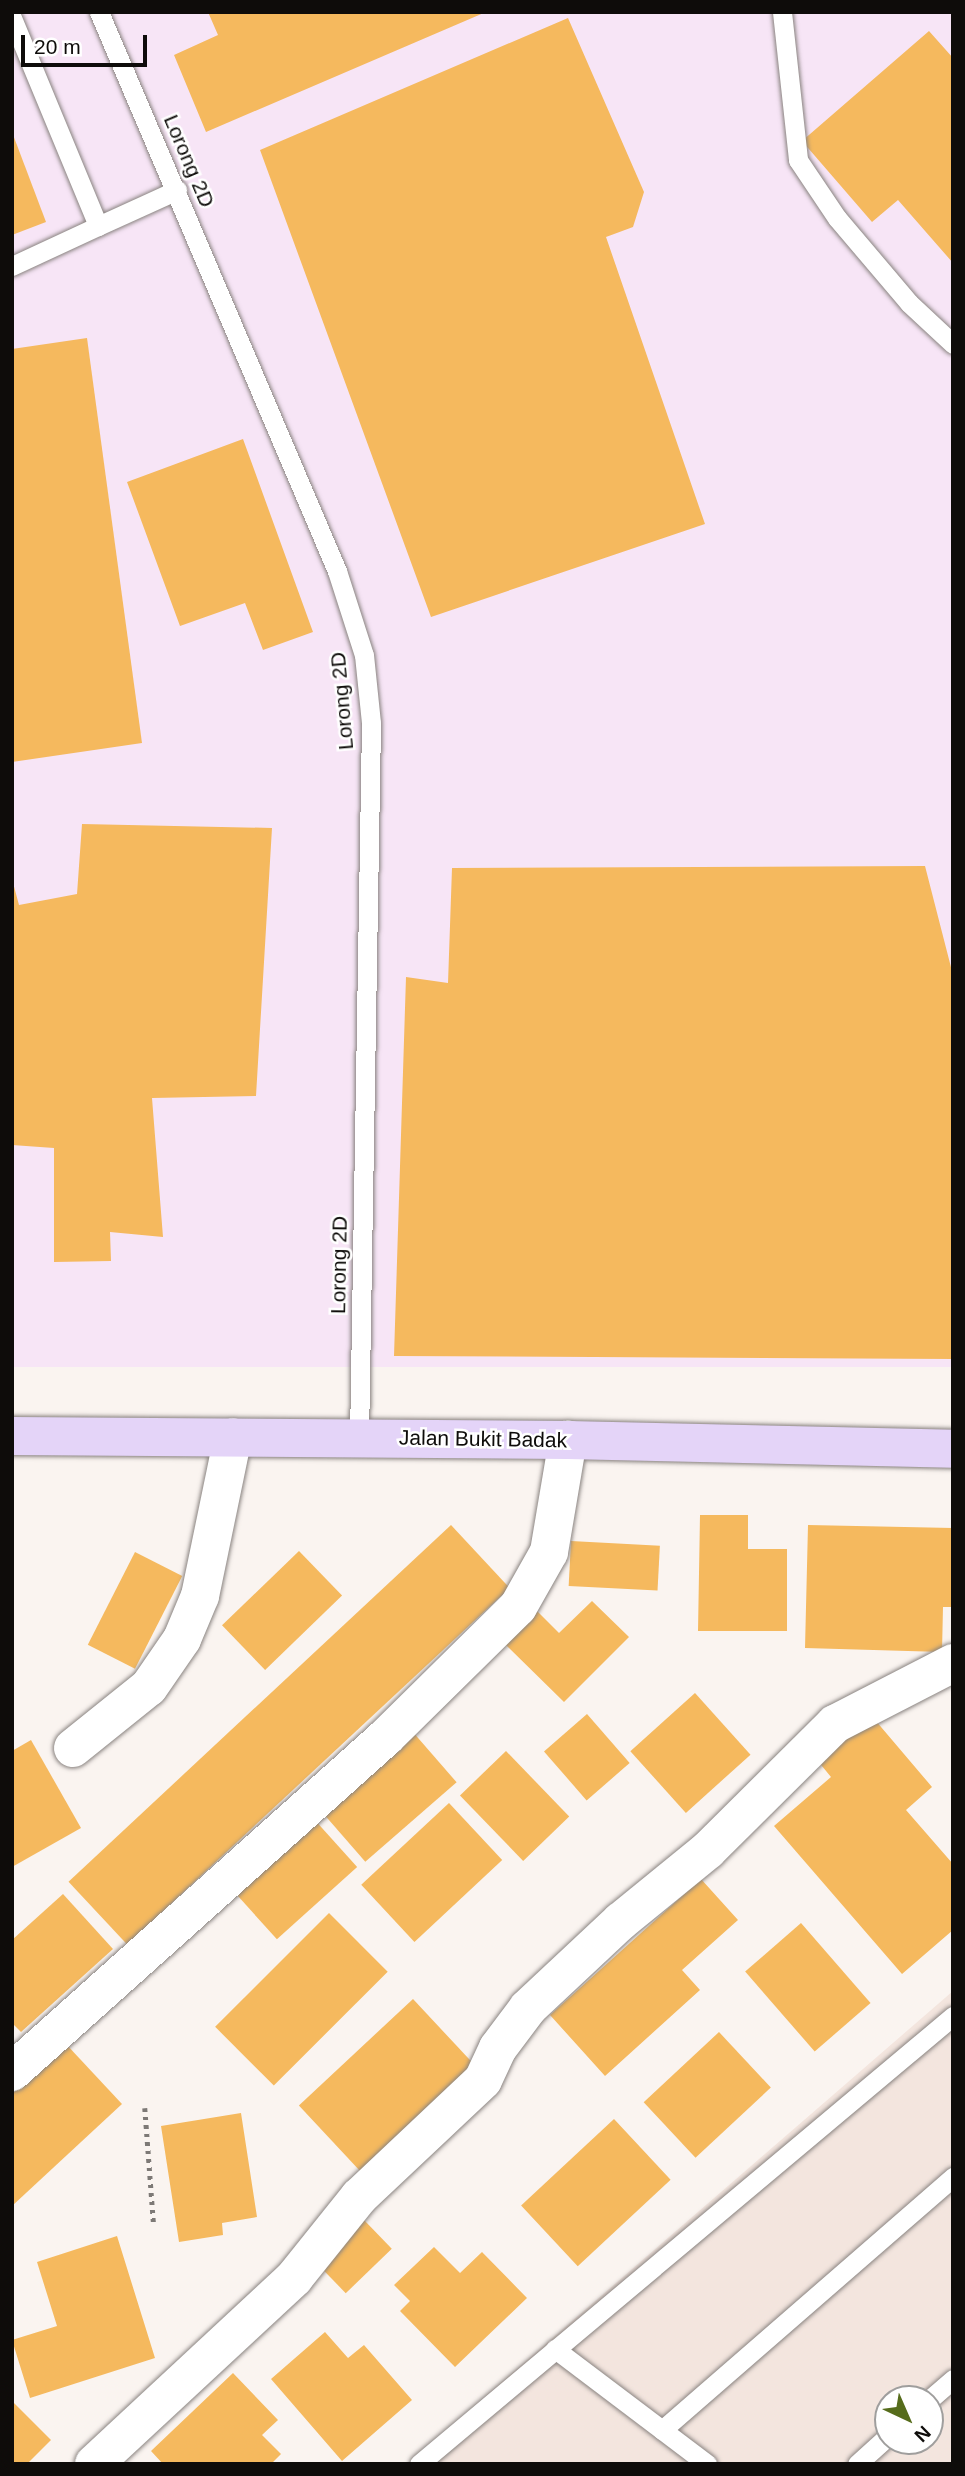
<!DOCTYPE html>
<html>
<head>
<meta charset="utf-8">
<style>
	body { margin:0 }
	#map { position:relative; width:965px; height:2476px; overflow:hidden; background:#faf4f0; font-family:Arial,sans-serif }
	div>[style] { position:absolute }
	.built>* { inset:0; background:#f3e5de }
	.industrial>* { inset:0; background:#f7e5f6; transform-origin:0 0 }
	.building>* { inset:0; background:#f5b95e; transform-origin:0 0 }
	.path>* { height:4.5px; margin-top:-2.25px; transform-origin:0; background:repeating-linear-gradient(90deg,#7d7976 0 3.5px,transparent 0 8.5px) }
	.roads { filter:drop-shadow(0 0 2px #898380) drop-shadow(0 0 2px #898380) }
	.lane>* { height:19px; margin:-9.5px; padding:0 9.5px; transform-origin:9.5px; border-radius:9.5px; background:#fff }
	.street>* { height:38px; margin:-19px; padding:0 19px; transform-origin:19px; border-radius:19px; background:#fff }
	.secondary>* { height:38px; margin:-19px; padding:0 19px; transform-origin:19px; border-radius:19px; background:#e4d4f8 }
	span { translate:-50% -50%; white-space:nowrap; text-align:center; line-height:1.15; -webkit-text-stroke:5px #fff; paint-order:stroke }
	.street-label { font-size:21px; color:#0e0c0a }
	.frame { position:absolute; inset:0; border:14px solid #0e0c0a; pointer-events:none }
	.north { position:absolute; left:874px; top:2385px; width:70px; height:70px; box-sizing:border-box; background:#fff; border:2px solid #9f9e9d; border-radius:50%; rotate:136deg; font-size:19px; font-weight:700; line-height:28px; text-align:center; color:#0e0c0a }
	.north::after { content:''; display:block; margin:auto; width:24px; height:32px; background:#566c1b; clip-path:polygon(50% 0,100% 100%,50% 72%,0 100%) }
	.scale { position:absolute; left:21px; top:35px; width:126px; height:32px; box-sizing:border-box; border:4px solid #0e0c0a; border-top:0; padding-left:9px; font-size:21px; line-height:24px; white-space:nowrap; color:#0e0c0a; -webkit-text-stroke:5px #fff; paint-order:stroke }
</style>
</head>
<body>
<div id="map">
	<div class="built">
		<div style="clip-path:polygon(evenodd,953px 1991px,953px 2464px,407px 2464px,953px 1991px,888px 2399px,930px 2399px,930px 2441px,888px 2441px,888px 2399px)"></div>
	</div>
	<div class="industrial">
		<div style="left:12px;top:12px;width:941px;height:1355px"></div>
	</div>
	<div class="building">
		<div style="clip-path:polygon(208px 12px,486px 12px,206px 132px,174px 55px,218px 35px)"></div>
		<div style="clip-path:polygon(568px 18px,644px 192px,633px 227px,606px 237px,705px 524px,431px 617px,260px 150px)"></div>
		<div style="clip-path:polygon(929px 31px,953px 58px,953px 263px,898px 200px,872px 222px,802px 141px)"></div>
		<div style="clip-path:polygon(12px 132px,46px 222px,12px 235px)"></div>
		<div style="clip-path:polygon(87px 338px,142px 743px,12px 762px,12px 349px)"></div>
		<div style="clip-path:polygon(243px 439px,313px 632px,263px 650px,245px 603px,180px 626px,127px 482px)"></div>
		<div style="clip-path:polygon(82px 824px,272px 828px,256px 1096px,152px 1098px,163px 1237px,110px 1232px,111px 1261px,54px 1262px,54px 1148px,12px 1145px,12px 879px,19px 905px,77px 894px)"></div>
		<div style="clip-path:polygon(925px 866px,953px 975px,953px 1359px,394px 1356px,406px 977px,448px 983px,452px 868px)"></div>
		<div style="clip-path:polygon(700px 1515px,748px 1515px,748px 1549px,787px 1549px,787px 1631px,698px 1631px)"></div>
		<div style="left:451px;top:1525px;width:86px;height:523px;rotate:47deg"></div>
		<div style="clip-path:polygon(808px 1525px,953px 1528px,953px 1607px,943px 1607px,942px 1652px,805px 1648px)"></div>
		<div style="left:571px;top:1541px;width:89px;height:45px;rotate:3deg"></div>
		<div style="left:299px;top:1551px;width:62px;height:107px;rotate:46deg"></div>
		<div style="left:135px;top:1552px;width:53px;height:104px;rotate:27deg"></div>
		<div style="clip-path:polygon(592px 1601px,629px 1637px,564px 1702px,505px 1644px,537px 1611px,559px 1633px)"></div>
		<div style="left:695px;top:1693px;width:83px;height:87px;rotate:48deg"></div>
		<div style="left:587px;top:1714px;width:65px;height:57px;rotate:49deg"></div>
		<div style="clip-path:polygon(870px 1714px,932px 1787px,906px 1810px,953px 1864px,953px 1930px,902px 1974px,774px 1826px,831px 1777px,817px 1760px)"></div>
		<div style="left:412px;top:1731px;width:68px;height:121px;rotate:49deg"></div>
		<div style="clip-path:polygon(31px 1740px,81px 1828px,12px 1867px,12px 1751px)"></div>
		<div style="left:506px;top:1751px;width:91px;height:64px;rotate:46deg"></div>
		<div style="left:449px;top:1803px;width:78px;height:120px;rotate:47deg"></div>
		<div style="left:313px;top:1818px;width:66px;height:108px;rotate:48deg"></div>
		<div style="clip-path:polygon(701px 1879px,738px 1920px,682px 1970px,700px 1990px,605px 2076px,550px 2015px)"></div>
		<div style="clip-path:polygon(63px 1894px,113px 1949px,21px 2032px,12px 2023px,12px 1940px)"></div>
		<div style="left:329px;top:1913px;width:83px;height:161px;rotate:45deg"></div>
		<div style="left:801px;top:1923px;width:106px;height:74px;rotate:49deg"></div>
		<div style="left:413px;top:1999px;width:90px;height:156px;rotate:47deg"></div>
		<div style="left:719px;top:2032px;width:76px;height:103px;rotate:47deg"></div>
		<div style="clip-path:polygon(66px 2044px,122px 2104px,12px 2206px,12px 2094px)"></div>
		<div style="clip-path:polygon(241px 2113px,257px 2217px,222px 2223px,223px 2235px,179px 2242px,161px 2126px)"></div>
		<div style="left:614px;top:2119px;width:83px;height:127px;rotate:47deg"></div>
		<div style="left:364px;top:2220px;width:40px;height:64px;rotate:46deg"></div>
		<div style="clip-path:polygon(117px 2236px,155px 2358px,30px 2398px,12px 2340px,57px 2326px,37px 2262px)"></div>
		<div style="clip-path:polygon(434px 2247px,460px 2273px,482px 2252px,527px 2298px,455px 2367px,400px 2311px,410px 2301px,394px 2285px)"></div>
		<div style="clip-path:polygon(325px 2332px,348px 2358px,364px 2345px,412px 2400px,342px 2461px,271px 2379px)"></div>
		<div style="clip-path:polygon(233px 2373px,278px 2420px,262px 2435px,281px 2454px,271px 2464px,163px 2464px,151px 2451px)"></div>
		<div style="clip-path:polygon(12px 2401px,51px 2440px,27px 2464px,12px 2464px)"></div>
	</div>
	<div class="path">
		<div style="left:145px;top:2108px;width:119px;rotate:85.7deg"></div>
	</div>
	<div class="roads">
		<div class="lane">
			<div style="left:99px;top:12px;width:608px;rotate:66.94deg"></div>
			<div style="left:337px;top:571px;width:88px;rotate:72.2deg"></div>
			<div style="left:364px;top:655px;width:68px;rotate:84.1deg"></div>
			<div style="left:371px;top:723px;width:714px;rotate:90.96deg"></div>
			<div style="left:782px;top:12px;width:149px;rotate:83.8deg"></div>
			<div style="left:798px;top:160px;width:70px;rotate:56.1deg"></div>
			<div style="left:837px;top:218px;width:111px;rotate:49.7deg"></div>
			<div style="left:909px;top:303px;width:60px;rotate:43deg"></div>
			<div style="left:12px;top:18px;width:225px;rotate:67.5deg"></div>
			<div style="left:98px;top:226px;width:95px;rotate:155.1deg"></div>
			<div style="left:98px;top:226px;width:87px;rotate:-24.5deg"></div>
			<div style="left:555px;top:2349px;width:191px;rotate:37.1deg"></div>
			<div style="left:930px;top:2399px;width:30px;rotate:-41deg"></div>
			<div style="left:662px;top:2430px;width:386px;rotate:-41deg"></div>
			<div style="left:419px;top:2464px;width:697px;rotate:-40deg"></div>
			<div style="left:857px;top:2464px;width:42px;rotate:-42.1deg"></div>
		</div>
		<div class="street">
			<div style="left:73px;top:1748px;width:97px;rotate:-38.8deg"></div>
			<div style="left:149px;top:1687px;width:58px;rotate:-55.5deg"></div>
			<div style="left:182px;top:1639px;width:47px;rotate:-67.3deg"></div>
			<div style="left:200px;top:1596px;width:162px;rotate:-78.3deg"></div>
			<div style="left:12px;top:2072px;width:502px;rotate:-41.85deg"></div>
			<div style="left:386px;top:1737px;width:185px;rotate:-44.6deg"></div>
			<div style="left:518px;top:1607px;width:63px;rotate:-60.6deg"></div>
			<div style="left:549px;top:1552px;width:114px;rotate:-80.4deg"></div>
			<div style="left:94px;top:2464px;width:273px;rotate:-42.9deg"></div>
			<div style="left:294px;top:2278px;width:104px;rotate:-51.3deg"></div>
			<div style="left:359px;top:2197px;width:170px;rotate:-43.3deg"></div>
			<div style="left:483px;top:2080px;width:35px;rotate:-65deg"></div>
			<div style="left:498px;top:2048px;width:50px;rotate:-53.1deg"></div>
			<div style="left:528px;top:2008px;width:127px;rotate:-43.1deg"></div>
			<div style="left:621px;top:1921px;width:112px;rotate:-39.2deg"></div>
			<div style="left:708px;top:1850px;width:179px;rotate:-44.8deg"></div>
			<div style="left:835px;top:1724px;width:133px;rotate:-27.3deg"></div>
		</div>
		<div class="secondary">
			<div style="left:12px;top:1436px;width:556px;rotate:0.41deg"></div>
			<div style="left:568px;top:1440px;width:385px;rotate:1.3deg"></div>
		</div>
	</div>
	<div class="street-label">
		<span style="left:189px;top:161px;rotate:67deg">Lorong 2D</span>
		<span style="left:342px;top:701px;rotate:-95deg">Lorong 2D</span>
		<span style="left:339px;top:1265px;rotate:-89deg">Lorong 2D</span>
		<span style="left:483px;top:1439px;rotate:1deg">Jalan Bukit Badak</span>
	</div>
	<div class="frame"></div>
	<div class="north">N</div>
	<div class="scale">20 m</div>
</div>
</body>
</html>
